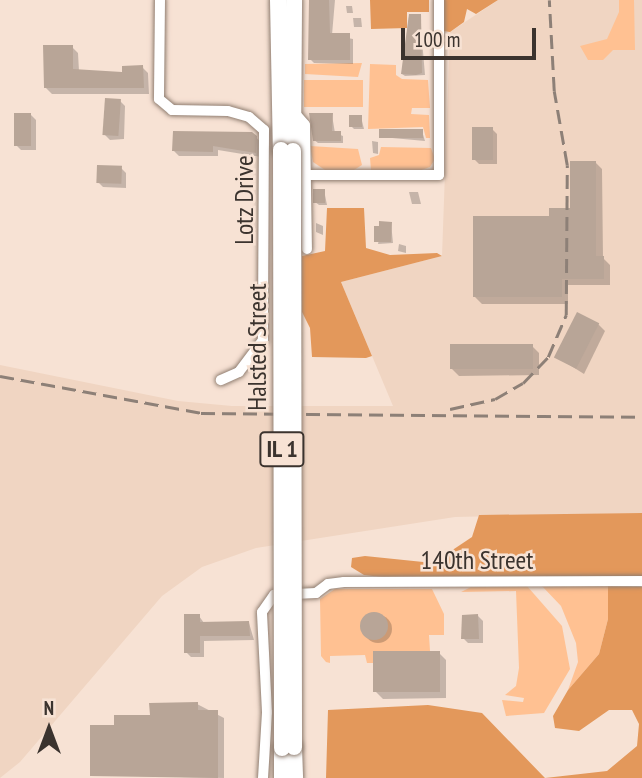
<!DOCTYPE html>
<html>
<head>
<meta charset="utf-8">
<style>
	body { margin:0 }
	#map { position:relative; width:642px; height:778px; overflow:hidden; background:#f7e2d4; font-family:"PT Sans Narrow",sans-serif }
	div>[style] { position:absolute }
	.built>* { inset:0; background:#f0d5c2 }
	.green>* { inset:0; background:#ffc192; transform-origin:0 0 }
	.forest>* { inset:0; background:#e3985b }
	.shadow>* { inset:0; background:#0003 }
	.round { border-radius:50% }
	.building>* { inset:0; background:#b8a597; transform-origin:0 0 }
	.roads { filter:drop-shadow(0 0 2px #907e71) drop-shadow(0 0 2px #907e71) }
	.minor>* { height:10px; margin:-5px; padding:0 5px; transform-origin:5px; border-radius:5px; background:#fff }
	.primary>* { height:16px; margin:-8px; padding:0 8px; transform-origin:8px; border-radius:8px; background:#fff }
	.rail>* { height:2.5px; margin-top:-1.25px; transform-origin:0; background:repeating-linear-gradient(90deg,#8d8077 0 14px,transparent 0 21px) }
	.bridges { filter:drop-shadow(0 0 2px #907e71) drop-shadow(0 0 2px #907e71) }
	.primary-bridge>* { height:16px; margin:-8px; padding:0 8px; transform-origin:8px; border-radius:8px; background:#fff }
	span { translate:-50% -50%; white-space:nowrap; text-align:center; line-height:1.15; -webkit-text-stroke:5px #f7e2d4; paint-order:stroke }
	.shield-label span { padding:2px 5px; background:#f7e2d4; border:2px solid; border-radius:5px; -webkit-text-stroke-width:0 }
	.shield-label { font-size:24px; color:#3b332e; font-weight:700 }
	.street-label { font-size:26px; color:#3b332e }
	.north { position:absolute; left:14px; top:694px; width:70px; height:70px; -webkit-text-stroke:5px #f7e2d4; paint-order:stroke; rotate:0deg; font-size:19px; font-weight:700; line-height:28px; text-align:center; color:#3b332e }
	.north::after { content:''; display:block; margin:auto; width:24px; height:32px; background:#3b332e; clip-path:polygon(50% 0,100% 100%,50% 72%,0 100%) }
	.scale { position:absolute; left:401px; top:28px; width:135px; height:32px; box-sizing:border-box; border:4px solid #3b332e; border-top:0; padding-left:9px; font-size:21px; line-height:24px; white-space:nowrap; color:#3b332e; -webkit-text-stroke:5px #f7e2d4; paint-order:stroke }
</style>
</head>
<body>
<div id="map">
	<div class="built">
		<div style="clip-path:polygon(498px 0,642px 0,642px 513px,455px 517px,256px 548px,202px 567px,162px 596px,20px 762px,0 778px,0 365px,178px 401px,232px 406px,393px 406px,341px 282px,442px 256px,450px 32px)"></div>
	</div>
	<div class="green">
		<div style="clip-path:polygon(619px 0,634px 0,635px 50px,613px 50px,603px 60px,588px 60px,580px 46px,607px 39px,619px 12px)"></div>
		<div style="clip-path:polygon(362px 63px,358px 77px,305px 74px,305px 64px)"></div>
		<div style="clip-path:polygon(370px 64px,396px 65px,396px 75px,402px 79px,428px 80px,430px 108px,412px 108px,411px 114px,429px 115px,430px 138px,426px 138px,423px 127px,368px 129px)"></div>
		<div style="left:304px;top:80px;width:59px;height:27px"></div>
		<div style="clip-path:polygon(310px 146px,358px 149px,362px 165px,354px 170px,325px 170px,313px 162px)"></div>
		<div style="clip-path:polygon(381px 147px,431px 148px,435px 159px,430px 167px,416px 172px,371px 170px,370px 158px,379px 155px)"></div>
		<div style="clip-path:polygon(527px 586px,562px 626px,570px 669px,544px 713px,506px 716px,502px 700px,523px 702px,524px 698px,505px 695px,516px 686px,519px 668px,516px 591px,461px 592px,471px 587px)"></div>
		<div style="clip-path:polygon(542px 586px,608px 586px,608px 619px,599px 654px,568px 690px,578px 662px,576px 643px,561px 606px)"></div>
		<div style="clip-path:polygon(335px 589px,432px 589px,444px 614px,444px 635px,429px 635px,430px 651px,374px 652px,374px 663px,367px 663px,365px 655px,330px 656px,330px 663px,326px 662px,321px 656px,320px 599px)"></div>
	</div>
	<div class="forest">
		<div style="clip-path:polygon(370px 0,429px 0,429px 12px,407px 12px,407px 28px,371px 29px)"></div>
		<div style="clip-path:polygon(443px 0,498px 0,476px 14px,467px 9px,464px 22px,450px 32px,443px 31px)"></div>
		<div style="clip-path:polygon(327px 208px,364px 208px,366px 248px,390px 255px,437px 253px,442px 256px,341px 282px,372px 356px,366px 358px,312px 357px,310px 328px,302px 312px,302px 256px,325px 251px)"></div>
		<div style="clip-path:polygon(642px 513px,642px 576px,399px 579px,364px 575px,351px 567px,352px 558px,365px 556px,433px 563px,472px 537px,479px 515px)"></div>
		<div style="clip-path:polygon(608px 586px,642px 587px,642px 778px,326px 778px,328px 710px,428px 705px,482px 713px,545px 778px,607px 771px,637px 746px,639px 724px,632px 710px,609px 710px,579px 731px,555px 728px,553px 716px,568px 690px,599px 654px,608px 619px)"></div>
	</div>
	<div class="shadow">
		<div style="clip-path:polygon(310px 0,335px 0,332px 35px,353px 39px,353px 64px,314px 63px,310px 59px)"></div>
		<div style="clip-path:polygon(346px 6px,352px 6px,353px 13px,347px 13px)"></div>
		<div style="clip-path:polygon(420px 16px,425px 75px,405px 76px,402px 74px)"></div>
		<div style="clip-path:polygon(353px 18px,361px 18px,362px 27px,354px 27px)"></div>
		<div style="clip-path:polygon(72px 47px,78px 53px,79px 71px,124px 74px,142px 67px,148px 73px,149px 94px,52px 94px,45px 87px)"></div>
		<div style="clip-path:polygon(120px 101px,125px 106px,124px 139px,110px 140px,105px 135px)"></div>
		<div style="clip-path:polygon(31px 115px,36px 120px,36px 150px,21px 150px,16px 145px)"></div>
		<div style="clip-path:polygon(332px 115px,335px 133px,343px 136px,343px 143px,318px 143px,314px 140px)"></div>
		<div style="clip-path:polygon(361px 117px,364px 129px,354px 129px,351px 126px)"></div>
		<div style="clip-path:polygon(492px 129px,497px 134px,497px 164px,479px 164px,474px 159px)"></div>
		<div style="clip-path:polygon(422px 131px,425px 141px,381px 137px)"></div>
		<div style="clip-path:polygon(251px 133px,261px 142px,261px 157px,218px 150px,218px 156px,179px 156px,174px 151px)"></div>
		<div style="clip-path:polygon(372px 141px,378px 142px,378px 154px,373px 153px)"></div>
		<div style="clip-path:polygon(595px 162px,602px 169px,603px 258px,610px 265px,610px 285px,568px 285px,568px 304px,482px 304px,475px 297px,550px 218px,572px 210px)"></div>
		<div style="clip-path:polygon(121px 168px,126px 173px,126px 188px,103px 187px,98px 182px)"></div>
		<div style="clip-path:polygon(324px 190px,327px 205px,319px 205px,315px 202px)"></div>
		<div style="clip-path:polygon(409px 192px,418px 192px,421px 204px,412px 204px)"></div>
		<div style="clip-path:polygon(316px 223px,323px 226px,323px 235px,316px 232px)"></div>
		<div style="clip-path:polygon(391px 223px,393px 243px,378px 244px,381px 228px)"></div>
		<div style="clip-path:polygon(399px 244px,406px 246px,406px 253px,398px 251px)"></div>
		<div style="clip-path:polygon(598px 324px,605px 331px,584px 374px,557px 357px)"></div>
		<div style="clip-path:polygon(532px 346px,539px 353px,539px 375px,459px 376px,452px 369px)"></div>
		<div class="round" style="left:364px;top:615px;width:28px;height:28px"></div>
		<div style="clip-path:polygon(199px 616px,204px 623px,249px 623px,254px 640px,204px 641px,204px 657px,191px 657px,186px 652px)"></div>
		<div style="clip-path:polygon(478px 616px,483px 621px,483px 643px,468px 643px,463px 638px)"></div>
		<div style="clip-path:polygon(439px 653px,446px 660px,446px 698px,383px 699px,376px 692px)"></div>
		<div style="clip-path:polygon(197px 704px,224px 718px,224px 778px,92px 775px,116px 726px)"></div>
	</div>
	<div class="building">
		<div style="clip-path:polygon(309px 0,329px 0,330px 33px,350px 33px,350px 60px,308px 60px)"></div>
		<div style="clip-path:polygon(409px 14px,421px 14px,422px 73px,416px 75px,401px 74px)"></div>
		<div style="clip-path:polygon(43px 45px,73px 45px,73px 69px,122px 72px,122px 66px,143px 65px,144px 88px,44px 88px)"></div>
		<div style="left:105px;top:98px;width:16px;height:37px;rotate:4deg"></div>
		<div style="left:14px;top:113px;width:17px;height:33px"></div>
		<div style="clip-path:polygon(309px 113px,333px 113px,332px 131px,341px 131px,341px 141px,313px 141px)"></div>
		<div style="left:349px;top:115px;width:13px;height:12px"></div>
		<div style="left:472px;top:127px;width:21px;height:33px"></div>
		<div style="left:379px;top:129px;width:44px;height:9px"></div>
		<div style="clip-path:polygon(173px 131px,252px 132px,257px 136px,256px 153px,213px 146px,213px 152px,172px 151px)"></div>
		<div style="clip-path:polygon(570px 161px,596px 161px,596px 256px,604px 256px,604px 279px,562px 279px,562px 297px,473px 297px,473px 216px,549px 216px,549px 208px,570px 208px)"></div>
		<div style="left:97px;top:165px;width:25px;height:18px;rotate:2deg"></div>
		<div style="left:313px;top:189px;width:12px;height:14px"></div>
		<div style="clip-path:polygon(379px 221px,392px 222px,391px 242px,374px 242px,374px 226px,379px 226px)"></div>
		<div style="left:577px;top:312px;width:25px;height:51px;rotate:27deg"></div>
		<div style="left:533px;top:344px;width:25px;height:83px;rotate:90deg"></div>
		<div class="round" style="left:360px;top:612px;width:28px;height:28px"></div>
		<div style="clip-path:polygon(184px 614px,200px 614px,200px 622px,249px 621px,250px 636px,200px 636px,200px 653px,184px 653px)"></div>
		<div style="clip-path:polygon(478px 614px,479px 639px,461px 639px,462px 615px)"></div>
		<div style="left:440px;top:651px;width:41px;height:67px;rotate:90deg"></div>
		<div style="clip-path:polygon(198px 702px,198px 710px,218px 710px,218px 778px,90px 776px,90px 725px,114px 725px,114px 715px,150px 715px,149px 703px)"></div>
	</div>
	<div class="roads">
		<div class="minor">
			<div style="left:160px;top:0;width:99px;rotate:90.6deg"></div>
			<div style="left:159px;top:99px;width:17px;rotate:40deg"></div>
			<div style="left:172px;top:110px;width:56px;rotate:1deg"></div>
			<div style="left:228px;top:111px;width:22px;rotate:16deg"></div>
			<div style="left:249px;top:117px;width:20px;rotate:41deg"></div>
			<div style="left:264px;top:130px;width:210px;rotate:90.3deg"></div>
			<div style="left:263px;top:340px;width:40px;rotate:127deg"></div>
			<div style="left:239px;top:372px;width:20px;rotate:156deg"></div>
			<div style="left:293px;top:111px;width:18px;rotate:49deg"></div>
			<div style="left:305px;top:125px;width:124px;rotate:89.1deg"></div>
			<div style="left:306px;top:175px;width:133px"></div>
			<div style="left:439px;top:175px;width:175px;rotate:-90deg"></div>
			<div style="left:263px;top:778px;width:66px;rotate:-86.5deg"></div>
			<div style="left:267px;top:712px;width:100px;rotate:-92.9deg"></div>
			<div style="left:262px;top:612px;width:21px;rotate:-55deg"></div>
			<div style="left:274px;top:595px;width:42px;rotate:-2.7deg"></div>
			<div style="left:316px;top:593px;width:15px;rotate:-37deg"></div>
			<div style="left:328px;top:584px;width:16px;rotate:-7deg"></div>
			<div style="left:344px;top:582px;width:298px;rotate:-0.2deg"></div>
		</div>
		<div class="primary">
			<div style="left:278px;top:0;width:150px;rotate:88.9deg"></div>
			<div style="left:293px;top:151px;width:151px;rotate:-89.6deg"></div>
			<div style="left:294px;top:747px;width:31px;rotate:88deg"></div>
			<div style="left:282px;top:778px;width:30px;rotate:-90deg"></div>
		</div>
	</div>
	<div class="rail">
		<div style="left:0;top:376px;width:204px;rotate:10.4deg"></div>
		<div style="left:201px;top:413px;width:441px;rotate:0.5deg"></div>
		<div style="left:450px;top:409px;width:46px;rotate:-12.5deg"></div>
		<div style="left:495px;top:399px;width:32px;rotate:-30deg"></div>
		<div style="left:523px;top:383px;width:36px;rotate:-46deg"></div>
		<div style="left:548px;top:357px;width:46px;rotate:-66.8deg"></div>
		<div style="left:566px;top:315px;width:150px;rotate:-89.6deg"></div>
		<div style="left:567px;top:165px;width:75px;rotate:-100deg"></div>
		<div style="left:554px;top:91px;width:91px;rotate:-93.1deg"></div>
	</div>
	<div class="bridges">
		<div class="primary-bridge">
			<div style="left:281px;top:150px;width:598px;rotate:89.9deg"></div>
			<div style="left:293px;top:151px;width:596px;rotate:89.9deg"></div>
		</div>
	</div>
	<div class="shield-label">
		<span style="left:282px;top:449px">IL 1</span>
	</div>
	<div class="street-label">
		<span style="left:244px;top:200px;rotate:-90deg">Lotz Drive</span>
		<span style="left:257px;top:347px;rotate:-90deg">Halsted Street</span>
		<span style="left:477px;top:560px">140th Street</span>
	</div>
	<div class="north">N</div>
	<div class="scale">100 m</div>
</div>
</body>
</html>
